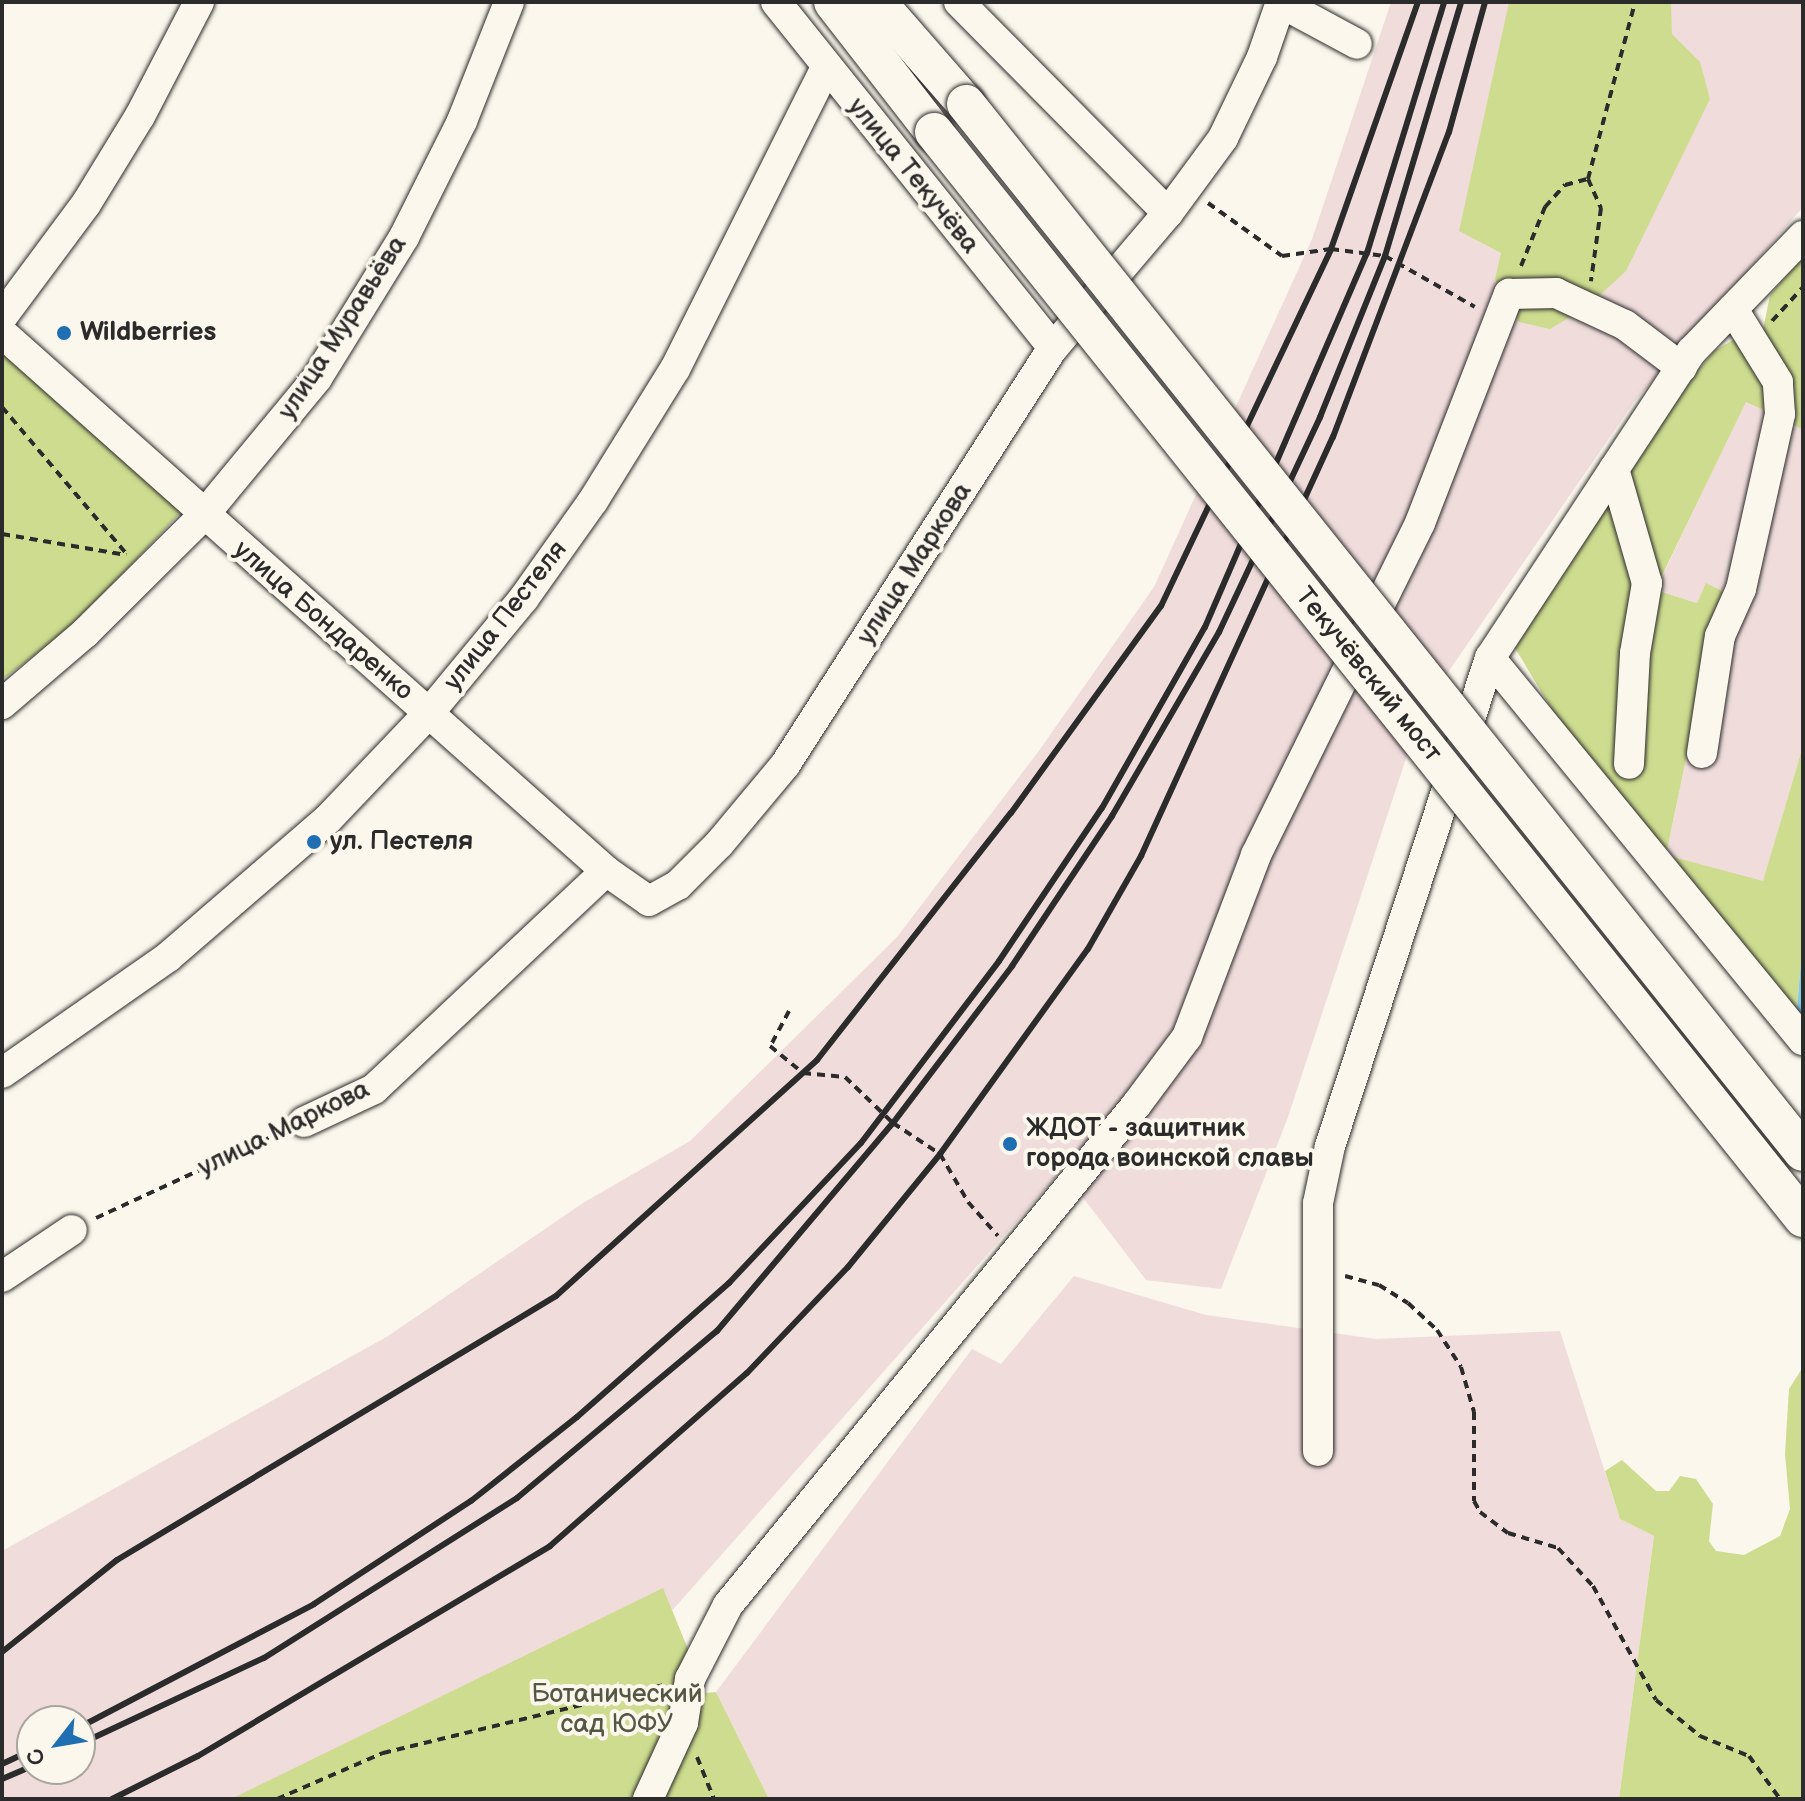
<!DOCTYPE html>
<html>
<head>
<meta charset="utf-8">
<style>
	body { margin:0 }
	#map { position:relative; width:1805px; height:1801px; overflow:hidden; background:#fbf7ec; font-family:"Balsamiq Sans",sans-serif }
	div>[style] { position:absolute }
	.built>* { inset:0; background:#f0dddb }
	.green>* { inset:0; background:#cedc8f }
	.water>* { inset:0; background:#85cbe6 }
	.path>* { height:4px; margin-top:-2px; transform-origin:0; background:repeating-linear-gradient(90deg,#2b2b2b 0 8px,transparent 0 14px) }
	.roads { filter:drop-shadow(0 0 2px #2b2b2b) drop-shadow(0 0 2px #2b2b2b) }
	.minor>* { height:30px; margin:-15px; padding:0 15px; transform-origin:15px; border-radius:15px; background:#fbf7ec }
	.major>* { height:38px; margin:-19px; padding:0 19px; transform-origin:19px; border-radius:19px; background:#fbf7ec }
	.rail>* { height:6px; margin:-3px; padding:0 3px; transform-origin:3px; border-radius:3px; background:#2b2b2b }
	.bridges { filter:drop-shadow(0 0 2px #2b2b2b) drop-shadow(0 0 2px #2b2b2b) }
	.major-bridge>* { height:38px; margin:-19px; padding:0 19px; transform-origin:19px; border-radius:19px; background:#fbf7ec }
	.dots>* { width:22px; height:22px; translate:-50% -50%; box-sizing:border-box; border:4px solid #fbf7ec; border-radius:50% }
	span { translate:-50% -50%; white-space:nowrap; text-align:center; line-height:1.15; -webkit-text-stroke:8px #fbf7ec; paint-order:stroke }
	.street-label { font-size:26px; color:#2b2b2b }
	.poi-label { font-size:26px; color:#2b2b2b; font-weight:700 }
	.left { translate:0 -50%; text-align:left }
	.park-label { font-size:26px; color:#545744 }
	.frame { position:absolute; inset:0; border:4px solid #2b2b2b; pointer-events:none }
	.north { position:absolute; left:16px; top:1705px; width:80px; height:80px; box-sizing:border-box; background:#fbf7ec; border:2px solid #a8a59f; border-radius:50%; rotate:239deg; font-size:22px; font-weight:700; line-height:32px; text-align:center; color:#2b2b2b }
	.north::after { content:''; display:block; margin:auto; width:28px; height:36px; background:#1f6fb2; clip-path:polygon(50% 0,100% 100%,50% 72%,0 100%) }
</style>
</head>
<body>
<div id="map">
	<div class="built">
		<div style="clip-path:polygon(evenodd,1391px 2px,1803px 2px,1803px 207px,1634px 402px,1422px 710px,1288px 1117px,1221px 1289px,1146px 1280px,1062px 1170px,670px 1613px,287px 1799px,2px 1799px,2px 1551px,388px 1336px,583px 1203px,690px 1141px,897px 937px,1038px 752px,1154px 587px,1312px 239px,1391px 2px,32px 1721px,80px 1721px,80px 1769px,32px 1769px,32px 1721px)"></div>
		<div style="clip-path:polygon(1746px 401px,1803px 430px,1803px 746px,1763px 882px,1666px 855px,1716px 615px,1698px 603px,1655px 591px)"></div>
		<div style="clip-path:polygon(1074px 1276px,1206px 1315px,1376px 1339px,1560px 1331px,1620px 1519px,1654px 1536px,1619px 1799px,769px 1799px,716px 1692px,972px 1349px,1001px 1364px)"></div>
	</div>
	<div class="green">
		<div style="clip-path:polygon(1509px 2px,1671px 2px,1672px 34px,1700px 62px,1710px 99px,1626px 271px,1587px 307px,1550px 329px,1519px 322px,1495px 279px,1501px 253px,1459px 231px)"></div>
		<div style="clip-path:polygon(1803px 257px,1803px 430px,1786px 421px,1763px 330px,1770px 295px)"></div>
		<div style="clip-path:polygon(1735px 339px,1743px 343px,1766px 382px,1764px 410px,1746px 402px,1655px 590px,1697px 603px,1706px 583px,1728px 594px,1716px 615px,1666px 855px,1763px 881px,1803px 746px,1803px 937px,1797px 1009px,1666px 855px,1563px 728px,1515px 648px,1541px 597px,1664px 413px,1714px 351px)"></div>
		<div style="clip-path:polygon(2px 353px,181px 512px,76px 623px,2px 680px)"></div>
		<div style="clip-path:polygon(1802px 1256px,1803px 1257px,1803px 1799px,1619px 1799px,1654px 1536px,1620px 1519px,1605px 1471px,1622px 1460px,1656px 1491px,1669px 1491px,1680px 1476px,1696px 1479px,1713px 1504px,1709px 1541px,1716px 1551px,1744px 1555px,1780px 1536px,1790px 1509px,1785px 1454px,1789px 1389px,1803px 1367px)"></div>
		<div style="clip-path:polygon(663px 1588px,706px 1693px,716px 1692px,769px 1799px,231px 1799px)"></div>
	</div>
	<div class="water">
		<div style="clip-path:polygon(1803px 937px,1803px 1027px,1797px 1009px)"></div>
	</div>
	<div class="path">
		<div style="left:1588px;top:179px;width:32px;rotate:66deg"></div>
		<div style="left:1601px;top:208px;width:74px;rotate:97.8deg"></div>
		<div style="left:1208px;top:203px;width:91px;rotate:35.6deg"></div>
		<div style="left:1282px;top:256px;width:49px;rotate:-8.1deg"></div>
		<div style="left:1331px;top:249px;width:54px;rotate:7.4deg"></div>
		<div style="left:1385px;top:256px;width:103px;rotate:29.5deg"></div>
		<div style="left:1521px;top:266px;width:64px;rotate:-67.9deg"></div>
		<div style="left:1545px;top:207px;width:30px;rotate:-48deg"></div>
		<div style="left:1565px;top:185px;width:24px;rotate:-15deg"></div>
		<div style="left:1588px;top:179px;width:183px;rotate:-75.1deg"></div>
		<div style="left:1772px;top:321px;width:46px;rotate:-47.6deg"></div>
		<div style="left:2px;top:407px;width:192px;rotate:49.7deg"></div>
		<div style="left:2px;top:534px;width:126px;rotate:9.6deg"></div>
		<div style="left:789px;top:1011px;width:40px;rotate:118deg"></div>
		<div style="left:770px;top:1046px;width:43px;rotate:39.3deg"></div>
		<div style="left:803px;top:1073px;width:42px;rotate:5.4deg"></div>
		<div style="left:845px;top:1077px;width:66px;rotate:43.8deg"></div>
		<div style="left:893px;top:1123px;width:56px;rotate:33.4deg"></div>
		<div style="left:940px;top:1154px;width:56px;rotate:59.7deg"></div>
		<div style="left:968px;top:1202px;width:45px;rotate:48.6deg"></div>
		<div style="left:96px;top:1218px;width:203px;rotate:-24.8deg"></div>
		<div style="left:1345px;top:1276px;width:35px;rotate:15deg"></div>
		<div style="left:1379px;top:1285px;width:34px;rotate:32deg"></div>
		<div style="left:1408px;top:1303px;width:40px;rotate:43deg"></div>
		<div style="left:1437px;top:1330px;width:44px;rotate:57deg"></div>
		<div style="left:1461px;top:1367px;width:47px;rotate:73.9deg"></div>
		<div style="left:1474px;top:1412px;width:89px;rotate:90deg"></div>
		<div style="left:1474px;top:1501px;width:13px;rotate:61deg"></div>
		<div style="left:1480px;top:1512px;width:35px;rotate:37deg"></div>
		<div style="left:1508px;top:1533px;width:52px;rotate:16.7deg"></div>
		<div style="left:1558px;top:1548px;width:52px;rotate:47.4deg"></div>
		<div style="left:1593px;top:1586px;width:130px;rotate:61.1deg"></div>
		<div style="left:1656px;top:1700px;width:57px;rotate:39.3deg"></div>
		<div style="left:1700px;top:1736px;width:53px;rotate:22.2deg"></div>
		<div style="left:1749px;top:1756px;width:53px;rotate:54.2deg"></div>
		<div style="left:697px;top:1757px;width:45px;rotate:68deg"></div>
		<div style="left:277px;top:1799px;width:116px;rotate:-23.5deg"></div>
		<div style="left:383px;top:1753px;width:289px;rotate:-13.6deg"></div>
	</div>
	<div class="roads">
		<div class="minor">
			<div style="left:776px;top:2px;width:443px;rotate:51.3deg"></div>
			<div style="left:959px;top:2px;width:297px;rotate:45.3deg"></div>
			<div style="left:1281px;top:3px;width:86px;rotate:28.3deg"></div>
			<div style="left:2px;top:317px;width:141px;rotate:-53.4deg"></div>
			<div style="left:86px;top:204px;width:103px;rotate:-58.5deg"></div>
			<div style="left:140px;top:116px;width:128px;rotate:-62.6deg"></div>
			<div style="left:2px;top:333px;width:809px;rotate:41.69deg"></div>
			<div style="left:606px;top:871px;width:52px;rotate:34.9deg"></div>
			<div style="left:649px;top:901px;width:33px;rotate:-29deg"></div>
			<div style="left:678px;top:885px;width:58px;rotate:-45deg"></div>
			<div style="left:719px;top:844px;width:103px;rotate:-50.1deg"></div>
			<div style="left:785px;top:765px;width:496px;rotate:-57.3deg"></div>
			<div style="left:1053px;top:348px;width:177px;rotate:-49.6deg"></div>
			<div style="left:1168px;top:213px;width:93px;rotate:-53.7deg"></div>
			<div style="left:1223px;top:138px;width:90px;rotate:-64.3deg"></div>
			<div style="left:1262px;top:57px;width:58px;rotate:-70.9deg"></div>
			<div style="left:1614px;top:469px;width:119px;rotate:73.9deg"></div>
			<div style="left:1647px;top:583px;width:71px;rotate:99.7deg"></div>
			<div style="left:1635px;top:653px;width:111px;rotate:93.1deg"></div>
			<div style="left:1490px;top:658px;width:494px;rotate:50.7deg"></div>
			<div style="left:2px;top:704px;width:109px;rotate:-40.5deg"></div>
			<div style="left:85px;top:633px;width:166px;rotate:-44.8deg"></div>
			<div style="left:203px;top:516px;width:179px;rotate:-50.4deg"></div>
			<div style="left:317px;top:378px;width:166px;rotate:-58.3deg"></div>
			<div style="left:404px;top:237px;width:130px;rotate:-63.4deg"></div>
			<div style="left:462px;top:121px;width:128px;rotate:-68.4deg"></div>
			<div style="left:1702px;top:753px;width:118px;rotate:-81.3deg"></div>
			<div style="left:1720px;top:636px;width:51px;rotate:-65.9deg"></div>
			<div style="left:1741px;top:589px;width:179px;rotate:-77.4deg"></div>
			<div style="left:1780px;top:414px;width:32px;rotate:-94deg"></div>
			<div style="left:1778px;top:382px;width:86px;rotate:-121.7deg"></div>
			<div style="left:2px;top:1073px;width:203px;rotate:-34.9deg"></div>
			<div style="left:168px;top:957px;width:211px;rotate:-40.8deg"></div>
			<div style="left:328px;top:819px;width:146px;rotate:-46.4deg"></div>
			<div style="left:429px;top:713px;width:149px;rotate:-50.4deg"></div>
			<div style="left:524px;top:598px;width:119px;rotate:-54.6deg"></div>
			<div style="left:593px;top:501px;width:155px;rotate:-58.2deg"></div>
			<div style="left:675px;top:369px;width:335px;rotate:-63.4deg"></div>
			<div style="left:304px;top:1122px;width:77px;rotate:-25.2deg"></div>
			<div style="left:374px;top:1089px;width:318px;rotate:-43.2deg"></div>
			<div style="left:2px;top:1277px;width:84px;rotate:-33.9deg"></div>
			<div style="left:1318px;top:1451px;width:248px;rotate:-90deg"></div>
			<div style="left:1318px;top:1203px;width:58px;rotate:-78.1deg"></div>
			<div style="left:1330px;top:1146px;width:514px;rotate:-71.85deg"></div>
			<div style="left:1490px;top:658px;width:367px;rotate:-56.7deg"></div>
			<div style="left:1692px;top:351px;width:160px;rotate:-46deg"></div>
			<div style="left:648px;top:1799px;width:84px;rotate:-65.3deg"></div>
			<div style="left:683px;top:1723px;width:45px;rotate:-81deg"></div>
			<div style="left:690px;top:1679px;width:83px;rotate:-62.8deg"></div>
			<div style="left:728px;top:1605px;width:647px;rotate:-50.77deg"></div>
			<div style="left:1137px;top:1104px;width:84px;rotate:-53.3deg"></div>
			<div style="left:1187px;top:1037px;width:195px;rotate:-69.2deg"></div>
			<div style="left:1256px;top:855px;width:370px;rotate:-63.7deg"></div>
			<div style="left:1420px;top:523px;width:246px;rotate:-68.8deg"></div>
			<div style="left:1509px;top:294px;width:47px;rotate:-1.2deg"></div>
			<div style="left:1556px;top:293px;width:76px;rotate:24.9deg"></div>
			<div style="left:1625px;top:325px;width:71px;rotate:37deg"></div>
		</div>
		<div class="major">
			<div style="left:833px;top:2px;width:165px;rotate:52.2deg"></div>
			<div style="left:877px;top:2px;width:135px;rotate:48.9deg"></div>
		</div>
	</div>
	<div class="rail">
		<div style="left:2px;top:1652px;width:147px;rotate:-38.7deg"></div>
		<div style="left:117px;top:1560px;width:512px;rotate:-31.02deg"></div>
		<div style="left:556px;top:1296px;width:352px;rotate:-42.1deg"></div>
		<div style="left:817px;top:1060px;width:314px;rotate:-51.9deg"></div>
		<div style="left:1011px;top:813px;width:256px;rotate:-54.1deg"></div>
		<div style="left:1161px;top:606px;width:395px;rotate:-64.5deg"></div>
		<div style="left:1331px;top:249px;width:262px;rotate:-70.6deg"></div>
		<div style="left:80px;top:1727px;width:264px;rotate:-27.7deg"></div>
		<div style="left:314px;top:1604px;width:188px;rotate:-33.3deg"></div>
		<div style="left:471px;top:1501px;width:135px;rotate:-38.4deg"></div>
		<div style="left:577px;top:1417px;width:203px;rotate:-41.4deg"></div>
		<div style="left:729px;top:1283px;width:192px;rotate:-46.7deg"></div>
		<div style="left:861px;top:1143px;width:228px;rotate:-52.8deg"></div>
		<div style="left:999px;top:961px;width:184px;rotate:-56.1deg"></div>
		<div style="left:1102px;top:808px;width:208px;rotate:-60.4deg"></div>
		<div style="left:1205px;top:627px;width:408px;rotate:-66.6deg"></div>
		<div style="left:1367px;top:253px;width:263px;rotate:-72.9deg"></div>
		<div style="left:80px;top:1744px;width:203px;rotate:-25.1deg"></div>
		<div style="left:264px;top:1658px;width:299px;rotate:-32.3deg"></div>
		<div style="left:517px;top:1498px;width:261px;rotate:-39.9deg"></div>
		<div style="left:717px;top:1331px;width:272px;rotate:-49.8deg"></div>
		<div style="left:893px;top:1123px;width:197px;rotate:-52.8deg"></div>
		<div style="left:1012px;top:966px;width:180px;rotate:-56.3deg"></div>
		<div style="left:1112px;top:816px;width:213px;rotate:-59.8deg"></div>
		<div style="left:1219px;top:632px;width:238px;rotate:-64.8deg"></div>
		<div style="left:1320px;top:417px;width:174px;rotate:-68deg"></div>
		<div style="left:1385px;top:256px;width:265px;rotate:-73.3deg"></div>
		<div style="left:2px;top:1764px;width:33px;rotate:-25deg"></div>
		<div style="left:2px;top:1779px;width:33px;rotate:-23deg"></div>
		<div style="left:112px;top:1799px;width:96px;rotate:-26.6deg"></div>
		<div style="left:198px;top:1756px;width:410px;rotate:-30.8deg"></div>
		<div style="left:550px;top:1546px;width:262px;rotate:-41.3deg"></div>
		<div style="left:747px;top:1373px;width:146px;rotate:-46.4deg"></div>
		<div style="left:848px;top:1267px;width:146px;rotate:-50.8deg"></div>
		<div style="left:940px;top:1154px;width:253px;rotate:-54.2deg"></div>
		<div style="left:1088px;top:949px;width:107px;rotate:-60.3deg"></div>
		<div style="left:1141px;top:856px;width:461px;rotate:-65.4deg"></div>
		<div style="left:1333px;top:437px;width:326px;rotate:-69.2deg"></div>
		<div style="left:1449px;top:132px;width:135px;rotate:-74.5deg"></div>
	</div>
	<div class="bridges">
		<div class="major-bridge">
			<div style="left:966px;top:104px;width:1341px;rotate:51.39deg"></div>
			<div style="left:934px;top:132px;width:1391px;rotate:51.33deg"></div>
		</div>
	</div>
	<div class="dots">
		<div style="left:64px;top:333px;background:#1f6fb2"></div>
		<div style="left:314px;top:842px;background:#1f6fb2"></div>
		<div style="left:1010px;top:1144px;background:#1f6fb2"></div>
	</div>
	<div class="street-label">
		<span style="left:913px;top:176px;rotate:51deg">улица Текучёва</span>
		<span style="left:343px;top:328px;rotate:-57deg">улица Муравьёва</span>
		<span style="left:915px;top:564px;rotate:-57deg">улица Маркова</span>
		<span style="left:506px;top:616px;rotate:-52deg">улица Пестеля</span>
		<span style="left:323px;top:621px;rotate:41deg">улица Бондаренко</span>
		<span style="left:1368px;top:675px;rotate:51deg">Текучёвский мост</span>
		<span style="left:284px;top:1129px;rotate:-26deg">улица Маркова</span>
	</div>
	<div class="poi-label">
		<span class="left" style="left:80px;top:333px">Wildberries</span>
		<span class="left" style="left:330px;top:842px">ул. Пестеля</span>
		<span class="left" style="left:1026px;top:1144px">ЖДОТ - защитник<br>города воинской славы</span>
	</div>
	<div class="park-label">
		<span style="left:617px;top:1710px">Ботанический<br>сад ЮФУ</span>
	</div>
	<div class="frame"></div>
	<div class="north">С</div>
</div>
</body>
</html>
